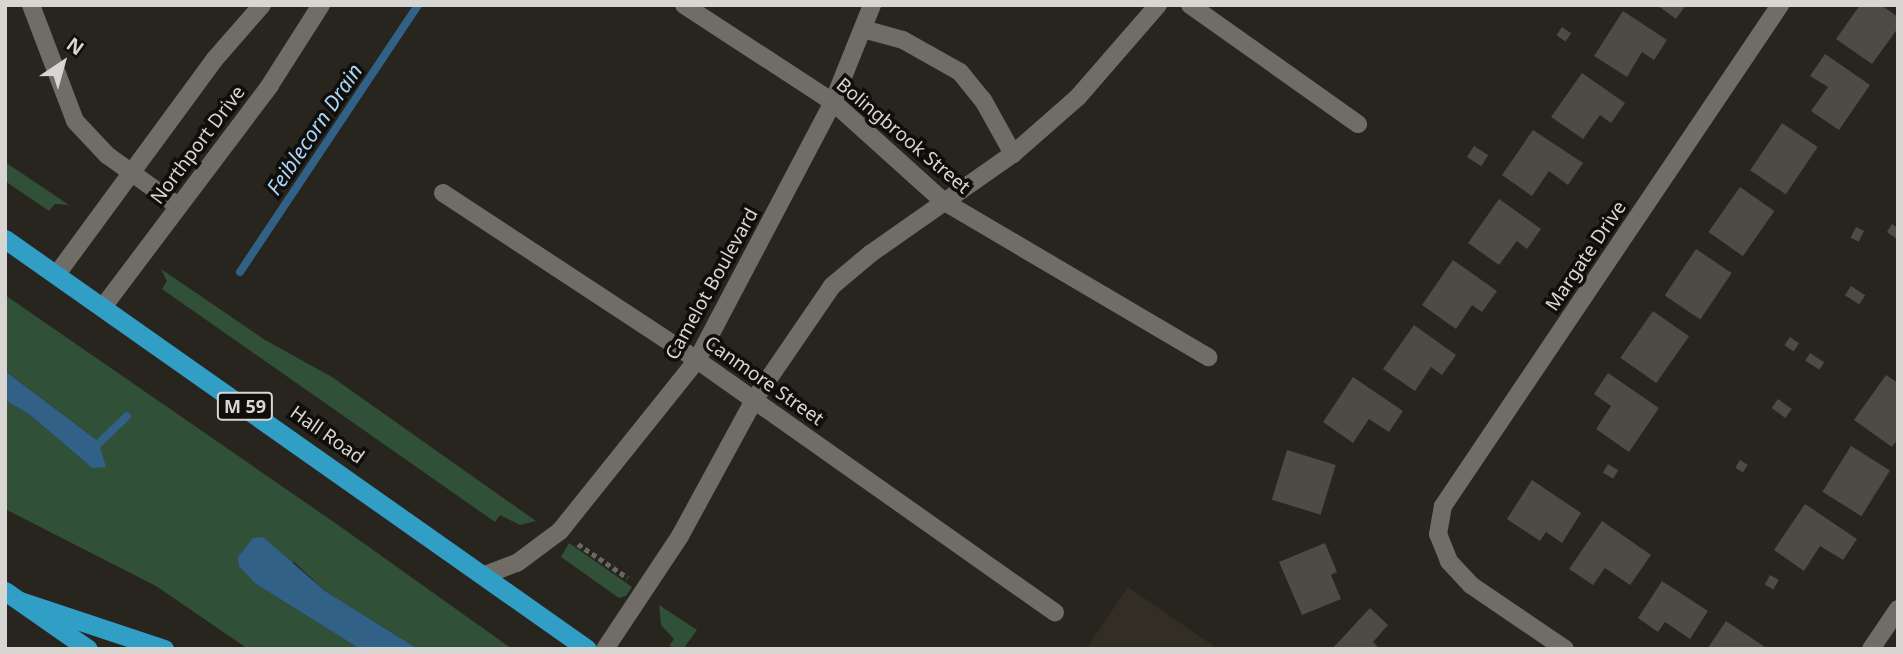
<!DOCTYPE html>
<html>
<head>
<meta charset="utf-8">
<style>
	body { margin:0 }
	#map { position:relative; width:1903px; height:654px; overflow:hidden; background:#27251e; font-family:"Noto Sans",sans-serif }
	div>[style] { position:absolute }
	.built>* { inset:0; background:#322e23 }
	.green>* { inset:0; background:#315038 }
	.water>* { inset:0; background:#316187 }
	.stream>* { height:8px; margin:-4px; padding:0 4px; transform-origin:4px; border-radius:4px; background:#316187 }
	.building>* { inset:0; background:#4d4b44; transform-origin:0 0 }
	.path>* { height:4.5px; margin-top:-2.25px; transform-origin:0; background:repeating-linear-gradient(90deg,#6a6862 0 5px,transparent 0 8.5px) }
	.minor>* { height:18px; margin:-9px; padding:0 9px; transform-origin:9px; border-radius:9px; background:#706d66 }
	.trunk>* { height:19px; margin:-9.5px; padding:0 9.5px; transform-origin:9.5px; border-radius:9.5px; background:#319ec6 }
	span { translate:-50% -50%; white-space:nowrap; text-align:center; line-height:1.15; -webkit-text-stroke:7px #0f0e0b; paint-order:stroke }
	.shield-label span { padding:2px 5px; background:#0f0e0b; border:2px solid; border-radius:5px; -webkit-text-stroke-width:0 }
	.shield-label { font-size:18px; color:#d8d6d2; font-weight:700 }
	.street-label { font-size:19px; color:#d8d6d2 }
	.water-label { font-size:21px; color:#abd4f9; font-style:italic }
	.frame { position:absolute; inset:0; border:7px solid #d8d6d2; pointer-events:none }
	.north { position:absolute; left:28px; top:28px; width:70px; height:70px; -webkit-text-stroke:5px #0f0e0b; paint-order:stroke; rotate:36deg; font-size:19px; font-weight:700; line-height:28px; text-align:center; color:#d8d6d2 }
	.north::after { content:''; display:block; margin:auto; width:24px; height:32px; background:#d8d6d2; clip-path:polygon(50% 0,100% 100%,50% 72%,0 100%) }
</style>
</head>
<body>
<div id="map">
	<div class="built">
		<div style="clip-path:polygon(1128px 587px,1218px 649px,1086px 649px)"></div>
	</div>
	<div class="green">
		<div style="clip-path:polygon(5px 162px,69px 205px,55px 204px,49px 211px,5px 181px)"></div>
		<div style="clip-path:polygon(161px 269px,265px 340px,332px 377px,536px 521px,520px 525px,500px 515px,495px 522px,162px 289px,167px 281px)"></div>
		<div style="clip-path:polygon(5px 295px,338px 525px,512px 649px,418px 649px,325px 591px,294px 562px,256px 584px,360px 649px,248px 649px,156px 586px,5px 509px,5px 400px,30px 415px,92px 468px,98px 441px,5px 371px)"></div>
		<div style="clip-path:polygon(569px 543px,632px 587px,626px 596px,619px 598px,561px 557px)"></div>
		<div style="clip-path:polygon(659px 605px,697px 630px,683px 649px,669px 646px,674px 639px,661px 625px)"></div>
	</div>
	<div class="water">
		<div style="clip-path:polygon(5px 371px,98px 441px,106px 467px,92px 468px,30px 415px,5px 400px)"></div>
		<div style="clip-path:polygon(263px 537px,325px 591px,418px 649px,360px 649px,256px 584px,239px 566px,238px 557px,253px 538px)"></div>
	</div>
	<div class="stream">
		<div style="left:240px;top:272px;width:321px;rotate:-56.3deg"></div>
		<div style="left:91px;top:451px;width:50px;rotate:-44.2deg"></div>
	</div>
	<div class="building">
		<div style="clip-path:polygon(1657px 5px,1686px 5px,1676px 19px)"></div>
		<div style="clip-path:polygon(1860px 5px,1881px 5px,1898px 17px,1898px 28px,1872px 64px,1836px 39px)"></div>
		<div style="clip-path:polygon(1623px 11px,1667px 40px,1654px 60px,1642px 52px,1627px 77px,1594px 56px)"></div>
		<div style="left:1562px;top:27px;width:11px;height:10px;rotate:34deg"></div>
		<div style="clip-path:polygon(1825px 54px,1870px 85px,1839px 130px,1811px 111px,1828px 87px,1810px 76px)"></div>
		<div style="clip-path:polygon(1582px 73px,1625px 103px,1611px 123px,1600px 115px,1583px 139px,1551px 117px)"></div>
		<div style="left:1782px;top:123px;width:43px;height:57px;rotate:34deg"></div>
		<div style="clip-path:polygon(1533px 130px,1583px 163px,1568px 185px,1549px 171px,1532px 196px,1502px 175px)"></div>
		<div style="left:1474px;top:146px;width:17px;height:13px;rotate:33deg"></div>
		<div style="left:1740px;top:187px;width:42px;height:55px;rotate:35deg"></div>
		<div style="clip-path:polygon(1499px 199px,1541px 229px,1527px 249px,1517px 241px,1499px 265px,1468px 243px)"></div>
		<div style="clip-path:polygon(1892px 224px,1898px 228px,1898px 240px,1887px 232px)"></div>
		<div style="left:1856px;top:227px;width:9px;height:12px;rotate:27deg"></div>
		<div style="left:1696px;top:249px;width:43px;height:56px;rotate:34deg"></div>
		<div style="clip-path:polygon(1453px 260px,1497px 291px,1482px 312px,1472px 305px,1456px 329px,1422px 305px)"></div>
		<div style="left:1851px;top:286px;width:17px;height:11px;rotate:33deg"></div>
		<div style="left:1653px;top:311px;width:44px;height:57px;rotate:35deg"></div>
		<div style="clip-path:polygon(1414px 325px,1456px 355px,1442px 375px,1431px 367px,1415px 391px,1383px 369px)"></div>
		<div style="left:1790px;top:337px;width:11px;height:10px;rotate:34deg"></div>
		<div style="left:1810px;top:353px;width:17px;height:9px;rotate:33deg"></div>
		<div style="clip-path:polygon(1608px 373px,1659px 408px,1629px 452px,1596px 429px,1611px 406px,1594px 394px)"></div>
		<div style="clip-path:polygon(1886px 375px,1898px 383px,1898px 439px,1892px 447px,1854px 420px)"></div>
		<div style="clip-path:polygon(1353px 377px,1403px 411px,1389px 432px,1369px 419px,1353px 443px,1323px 422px)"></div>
		<div style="left:1778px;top:399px;width:17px;height:11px;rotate:36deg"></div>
		<div style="left:1851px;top:446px;width:46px;height:54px;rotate:32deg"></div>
		<div style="left:1287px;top:450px;width:51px;height:52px;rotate:17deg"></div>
		<div style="left:1740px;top:460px;width:9px;height:9px;rotate:32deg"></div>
		<div style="left:1608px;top:464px;width:12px;height:10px;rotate:31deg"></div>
		<div style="clip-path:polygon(1532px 480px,1581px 513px,1562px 543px,1546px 532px,1540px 541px,1507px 519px)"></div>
		<div style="clip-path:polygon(1805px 504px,1857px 539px,1843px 560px,1820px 546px,1804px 571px,1774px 550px)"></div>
		<div style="clip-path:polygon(1602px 521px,1651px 555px,1630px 585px,1605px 568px,1593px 585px,1569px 569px)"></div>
		<div style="clip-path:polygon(1325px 543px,1337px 572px,1331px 575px,1341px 599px,1302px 615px,1279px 562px)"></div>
		<div style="left:1770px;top:575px;width:10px;height:11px;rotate:29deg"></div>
		<div style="clip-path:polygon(1662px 581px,1708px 611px,1690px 639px,1665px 622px,1658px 632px,1638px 618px)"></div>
		<div style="clip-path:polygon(1370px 608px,1388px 625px,1373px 642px,1380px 649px,1332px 649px)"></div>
		<div style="clip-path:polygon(1726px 621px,1768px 649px,1707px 649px)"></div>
	</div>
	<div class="path">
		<div style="left:578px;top:544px;width:60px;rotate:34.2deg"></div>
	</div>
	<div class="minor">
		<div style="left:31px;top:5px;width:124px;rotate:69.2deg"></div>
		<div style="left:75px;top:121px;width:47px;rotate:46.7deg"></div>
		<div style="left:107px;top:155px;width:87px;rotate:35.7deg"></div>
		<div style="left:684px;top:5px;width:178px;rotate:33.1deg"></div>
		<div style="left:833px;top:102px;width:148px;rotate:42deg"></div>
		<div style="left:943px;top:201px;width:308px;rotate:30.5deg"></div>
		<div style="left:1190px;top:5px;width:206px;rotate:35.3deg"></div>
		<div style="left:863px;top:29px;width:41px;rotate:15.4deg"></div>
		<div style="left:903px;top:40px;width:65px;rotate:29.3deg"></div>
		<div style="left:960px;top:72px;width:36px;rotate:51deg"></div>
		<div style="left:983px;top:100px;width:62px;rotate:60.9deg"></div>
		<div style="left:443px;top:193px;width:304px;rotate:33.3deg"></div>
		<div style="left:697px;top:360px;width:438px;rotate:35.2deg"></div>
		<div style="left:57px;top:274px;width:265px;rotate:-53.7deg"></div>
		<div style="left:214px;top:60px;width:73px;rotate:-48.9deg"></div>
		<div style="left:103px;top:307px;width:278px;rotate:-53deg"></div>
		<div style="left:270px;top:85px;width:95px;rotate:-57.5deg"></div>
		<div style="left:485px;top:575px;width:34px;rotate:-21deg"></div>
		<div style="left:517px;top:563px;width:54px;rotate:-36.7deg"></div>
		<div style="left:560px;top:531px;width:219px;rotate:-51.3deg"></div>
		<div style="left:697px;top:360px;width:292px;rotate:-62.2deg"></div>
		<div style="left:833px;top:102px;width:105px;rotate:-68.1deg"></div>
		<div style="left:605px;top:649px;width:136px;rotate:-56.4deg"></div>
		<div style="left:680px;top:536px;width:155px;rotate:-61.4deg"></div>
		<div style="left:754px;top:400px;width:138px;rotate:-55.6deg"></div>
		<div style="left:832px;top:286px;width:50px;rotate:-40.1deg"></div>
		<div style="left:870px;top:254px;width:174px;rotate:-35deg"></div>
		<div style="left:1013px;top:154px;width:86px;rotate:-41.2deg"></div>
		<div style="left:1078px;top:97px;width:122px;rotate:-49deg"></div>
		<div style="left:1565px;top:649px;width:114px;rotate:-145.8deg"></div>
		<div style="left:1471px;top:585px;width:33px;rotate:-133deg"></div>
		<div style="left:1449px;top:561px;width:29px;rotate:-112deg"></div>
		<div style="left:1438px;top:534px;width:28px;rotate:-80deg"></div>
		<div style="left:1443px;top:506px;width:604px;rotate:-56.07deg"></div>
		<div style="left:1871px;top:649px;width:48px;rotate:-56deg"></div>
	</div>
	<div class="trunk">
		<div style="left:5px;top:239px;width:712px;rotate:35.16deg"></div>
		<div style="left:5px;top:591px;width:101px;rotate:34.9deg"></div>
		<div style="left:20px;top:601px;width:152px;rotate:18.4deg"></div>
	</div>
	<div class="shield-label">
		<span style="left:245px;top:406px">M 59</span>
	</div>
	<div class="street-label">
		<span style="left:903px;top:136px;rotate:40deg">Bolingbrook Street</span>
		<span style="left:198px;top:145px;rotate:-53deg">Northport Drive</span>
		<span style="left:1586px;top:256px;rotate:-56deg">Margate Drive</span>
		<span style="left:712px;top:284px;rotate:-61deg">Camelot Boulevard</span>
		<span style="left:764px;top:381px;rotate:35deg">Canmore Street</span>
		<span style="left:327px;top:435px;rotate:35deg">Hall Road</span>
	</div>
	<div class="water-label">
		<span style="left:314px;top:129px;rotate:-56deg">Feiblecorn Drain</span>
	</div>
	<div class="frame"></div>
	<div class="north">N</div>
</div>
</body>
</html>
